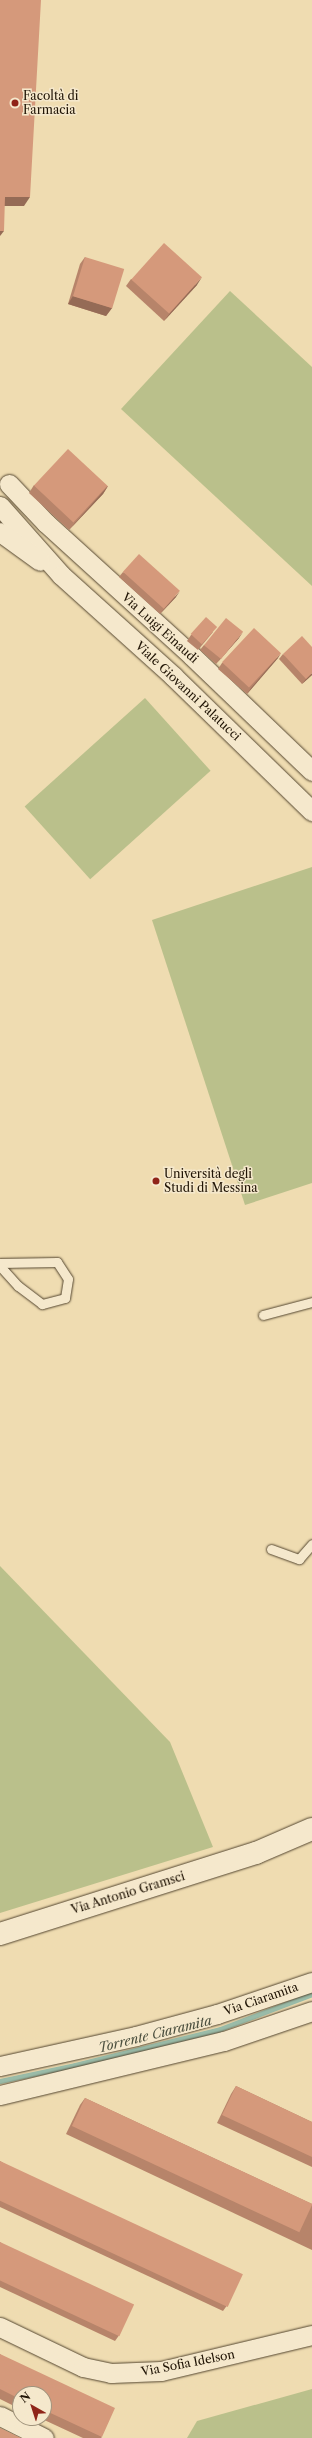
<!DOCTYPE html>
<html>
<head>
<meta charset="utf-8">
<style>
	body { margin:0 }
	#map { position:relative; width:312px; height:2438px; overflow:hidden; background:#efdcb1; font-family:"Libre Caslon Text",serif }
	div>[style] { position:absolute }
	.green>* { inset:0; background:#bac08b; transform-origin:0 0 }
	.stream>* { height:5px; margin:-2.5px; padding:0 2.5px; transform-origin:2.5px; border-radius:2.5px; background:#9abca9 }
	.roads { filter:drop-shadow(0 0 1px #544630) drop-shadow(0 0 1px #544630) }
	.lane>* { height:9px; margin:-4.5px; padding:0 4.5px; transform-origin:4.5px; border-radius:4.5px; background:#f5e8cc }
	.street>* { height:19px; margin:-9.5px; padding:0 9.5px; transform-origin:9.5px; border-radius:9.5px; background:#f5e8cc }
	.secondary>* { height:22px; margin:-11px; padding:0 11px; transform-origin:11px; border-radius:11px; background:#f5e8cc }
	.wall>* { inset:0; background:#b7846a }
	.shaded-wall>* { inset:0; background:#956b56 }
	.building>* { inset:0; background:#d5997b; transform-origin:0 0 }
	.dots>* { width:11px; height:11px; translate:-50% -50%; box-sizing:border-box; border:2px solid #f5e8cc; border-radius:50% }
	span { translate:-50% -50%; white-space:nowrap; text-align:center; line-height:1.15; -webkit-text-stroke:3px #f5e8cc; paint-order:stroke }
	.poi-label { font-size:12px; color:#201405 }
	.left { translate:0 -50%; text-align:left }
	.street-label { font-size:12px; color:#201405 }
	.water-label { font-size:13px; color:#4b4f3e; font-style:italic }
	.north { position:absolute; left:12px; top:2386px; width:40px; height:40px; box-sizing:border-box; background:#f5e8cc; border:1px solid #a0937c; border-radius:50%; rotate:321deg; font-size:11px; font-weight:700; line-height:16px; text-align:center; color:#201405 }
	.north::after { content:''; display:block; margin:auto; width:14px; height:18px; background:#8f2418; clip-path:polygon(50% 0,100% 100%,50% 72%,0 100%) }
</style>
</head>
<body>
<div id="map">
	<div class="green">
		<div style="clip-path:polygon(230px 291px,312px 367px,312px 586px,121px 409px)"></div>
		<div style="left:145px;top:698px;width:98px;height:162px;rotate:48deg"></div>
		<div style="clip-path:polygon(312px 867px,312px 1183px,245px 1205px,152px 920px)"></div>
		<div style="clip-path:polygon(0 1566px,170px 1742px,213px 1847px,0 1913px)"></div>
		<div style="clip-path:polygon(312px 2389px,312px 2438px,187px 2438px,197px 2421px)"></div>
	</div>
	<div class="stream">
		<div style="left:0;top:2081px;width:77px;rotate:-12deg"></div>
		<div style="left:75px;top:2065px;width:149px;rotate:-13.9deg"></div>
		<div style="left:220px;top:2029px;width:98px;rotate:-20.8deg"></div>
	</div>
	<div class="roads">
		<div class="lane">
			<div style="left:0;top:1263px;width:57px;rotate:-1deg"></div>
			<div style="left:57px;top:1262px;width:20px;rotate:57deg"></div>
			<div style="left:68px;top:1279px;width:19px;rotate:99deg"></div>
			<div style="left:65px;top:1298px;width:24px;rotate:165deg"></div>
			<div style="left:42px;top:1304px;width:30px;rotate:-143deg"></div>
			<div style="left:18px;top:1286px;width:27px;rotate:-132deg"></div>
			<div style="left:263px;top:1315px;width:51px;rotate:-14.9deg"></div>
			<div style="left:271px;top:1549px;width:30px;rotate:20deg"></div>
			<div style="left:299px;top:1559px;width:20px;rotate:-49deg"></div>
		</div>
		<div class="street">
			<div style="left:9px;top:484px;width:54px;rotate:46.5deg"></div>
			<div style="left:46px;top:523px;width:197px;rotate:42.3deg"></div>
			<div style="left:192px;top:656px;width:166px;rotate:43.8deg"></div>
			<div style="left:0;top:506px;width:92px;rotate:48.5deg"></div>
			<div style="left:61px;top:575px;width:151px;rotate:42deg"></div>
			<div style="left:173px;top:676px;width:194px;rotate:44.2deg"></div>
			<div style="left:0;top:532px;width:49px;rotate:35.9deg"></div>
			<div style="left:0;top:2066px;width:139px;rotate:-12.4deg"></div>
			<div style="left:136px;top:2036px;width:84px;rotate:-15.2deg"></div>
			<div style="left:217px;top:2014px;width:100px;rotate:-18.6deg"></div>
			<div style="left:0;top:2095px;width:230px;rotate:-13.6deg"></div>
			<div style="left:224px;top:2041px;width:93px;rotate:-18.8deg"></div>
			<div style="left:0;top:2327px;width:92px;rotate:25.7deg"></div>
			<div style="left:83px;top:2367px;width:29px;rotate:12deg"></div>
			<div style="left:111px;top:2373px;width:50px;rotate:-2.3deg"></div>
			<div style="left:161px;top:2371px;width:155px;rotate:-13.4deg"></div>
			<div style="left:0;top:2416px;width:49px;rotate:26.6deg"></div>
		</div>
		<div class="secondary">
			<div style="left:0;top:1934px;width:269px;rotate:-17.6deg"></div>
			<div style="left:256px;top:1853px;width:61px;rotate:-23.2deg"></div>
		</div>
	</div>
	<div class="wall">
		<div style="clip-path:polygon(85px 257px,112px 308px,106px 316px,68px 304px,80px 264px)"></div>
		<div style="clip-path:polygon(131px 279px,197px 285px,164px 321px,126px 286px)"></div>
		<div style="clip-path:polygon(34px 485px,108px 486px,103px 494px,69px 530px,29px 493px)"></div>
		<div style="clip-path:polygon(123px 572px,176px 597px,160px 614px,119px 577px)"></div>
		<div style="clip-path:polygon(213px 632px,198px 650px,187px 641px,191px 635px)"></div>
		<div style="clip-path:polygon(239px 638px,216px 664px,200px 650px,204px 645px)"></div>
		<div style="clip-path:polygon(283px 654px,312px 675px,302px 684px,279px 659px)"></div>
		<div style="clip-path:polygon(278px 658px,247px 694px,218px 669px,222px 663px)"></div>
		<div style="clip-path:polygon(236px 2086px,312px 2122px,312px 2167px,217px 2123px,231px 2094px)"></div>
		<div style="clip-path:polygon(85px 2098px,312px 2204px,312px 2250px,66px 2134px,80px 2105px)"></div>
		<div style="clip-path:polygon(0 2161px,228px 2304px,223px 2311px,0 2207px)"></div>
		<div style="clip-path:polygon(0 2242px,120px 2334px,115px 2341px,0 2287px)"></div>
		<div style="clip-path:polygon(0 2354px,102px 2437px,101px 2438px,83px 2438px,40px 2418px,44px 2418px,44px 2394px,20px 2394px,20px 2409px,0 2399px)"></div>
	</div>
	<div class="shaded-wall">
		<div style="clip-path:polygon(5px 197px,30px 197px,24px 206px,0 206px)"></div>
		<div style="clip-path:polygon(0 231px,4px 231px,0 236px)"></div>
		<div style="clip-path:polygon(202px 277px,197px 285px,164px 321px,170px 313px)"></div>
		<div style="clip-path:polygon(73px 296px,112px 308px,106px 316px,68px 304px)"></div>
		<div style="clip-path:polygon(108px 486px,103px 494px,69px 530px,75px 523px)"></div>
		<div style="clip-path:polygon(180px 591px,176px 597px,160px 614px,164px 609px)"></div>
		<div style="clip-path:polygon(243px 632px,239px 638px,216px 664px,220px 659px)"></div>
		<div style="clip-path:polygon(281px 653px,278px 658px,247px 694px,251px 688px)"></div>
		<div style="clip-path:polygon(312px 673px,312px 675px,302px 684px,306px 679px)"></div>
	</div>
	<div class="building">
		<div style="clip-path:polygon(0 0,41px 0,30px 197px,5px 197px,4px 231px,0 231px)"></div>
		<div style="left:164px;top:243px;width:51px;height:49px;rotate:42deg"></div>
		<div style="left:85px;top:257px;width:41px;height:41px;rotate:17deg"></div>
		<div style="left:68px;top:449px;width:54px;height:50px;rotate:43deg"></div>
		<div style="left:139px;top:554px;width:55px;height:24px;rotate:42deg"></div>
		<div style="left:206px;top:617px;width:15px;height:23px;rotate:42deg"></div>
		<div style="left:226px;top:618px;width:22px;height:35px;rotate:39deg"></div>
		<div style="left:254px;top:628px;width:37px;height:47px;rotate:43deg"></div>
		<div style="clip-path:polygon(302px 636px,312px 647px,312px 673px,306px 679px,283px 654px)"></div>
		<div style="clip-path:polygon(236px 2086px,312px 2122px,312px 2157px,222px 2115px)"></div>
		<div style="left:85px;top:2098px;width:251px;height:31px;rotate:25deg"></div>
		<div style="left:0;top:2161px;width:268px;height:36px;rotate:25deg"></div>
		<div style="left:0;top:2242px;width:148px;height:35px;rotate:25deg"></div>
		<div style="clip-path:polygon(0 2354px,115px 2408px,102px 2437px,44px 2410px,44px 2394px,20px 2394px,20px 2399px,0 2389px)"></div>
		<div style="clip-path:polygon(0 2428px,21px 2438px,0 2438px)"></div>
	</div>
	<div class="dots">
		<div style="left:15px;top:103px;background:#8f2418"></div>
		<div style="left:156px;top:1181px;background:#8f2418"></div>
	</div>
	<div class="poi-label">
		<span class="left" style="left:23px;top:103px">Facoltà di<br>Farmacia</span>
		<span class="left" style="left:164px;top:1181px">Università degli<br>Studi di Messina</span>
	</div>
	<div class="street-label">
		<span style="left:160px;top:628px;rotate:42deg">Via Luigi Einaudi</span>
		<span style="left:188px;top:691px;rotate:43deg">Viale Giovanni Palatucci</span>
		<span style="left:128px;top:1893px;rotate:-17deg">Via Antonio Gramsci</span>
		<span style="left:261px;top:1999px;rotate:-19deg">Via Ciaramita</span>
		<span style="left:188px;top:2363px;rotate:-11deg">Via Sofia Idelson</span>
	</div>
	<div class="water-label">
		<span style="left:155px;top:2034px;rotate:-14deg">Torrente Ciaramita</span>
	</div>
	<div class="north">N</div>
</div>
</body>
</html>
